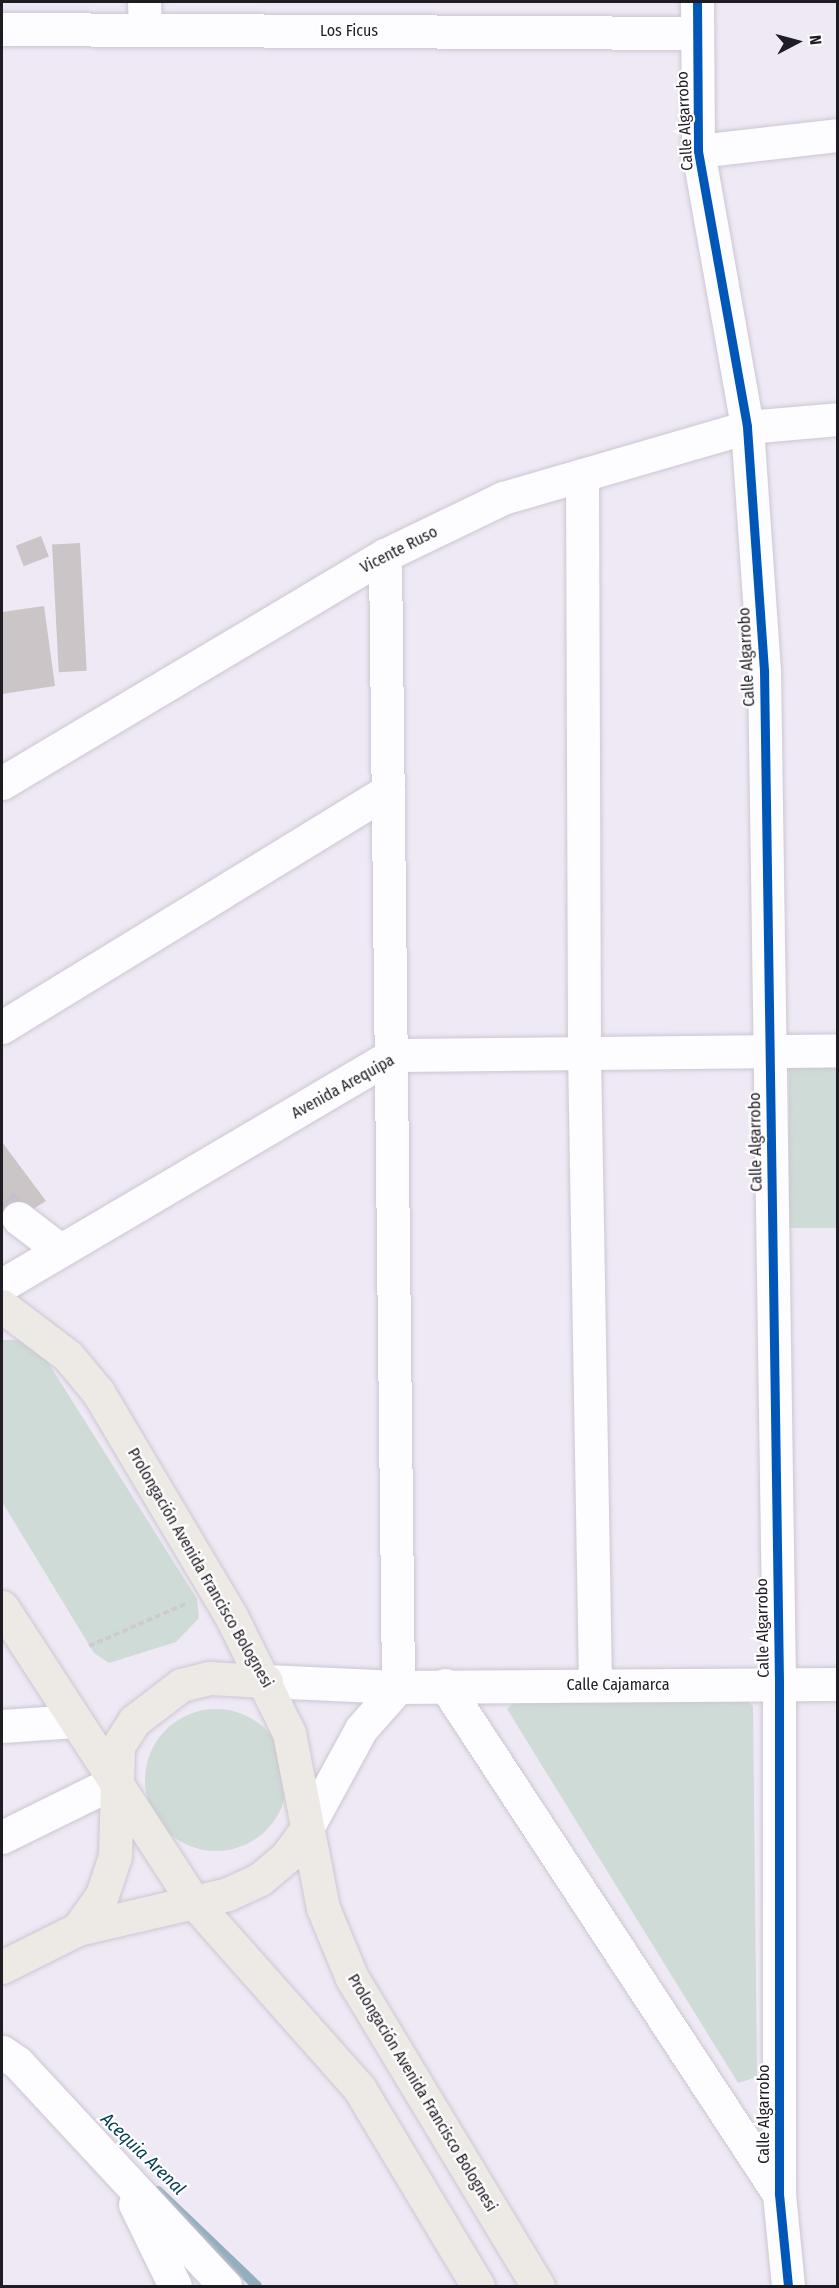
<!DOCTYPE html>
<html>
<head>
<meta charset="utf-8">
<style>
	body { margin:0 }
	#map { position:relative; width:839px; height:2288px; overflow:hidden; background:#efe9f6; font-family:"Fira Sans Condensed",sans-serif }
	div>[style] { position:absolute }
	.green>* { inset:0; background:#cfdbd7; transform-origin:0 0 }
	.round { border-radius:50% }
	.stream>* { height:10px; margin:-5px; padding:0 5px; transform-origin:5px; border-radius:5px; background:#93aebd }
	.building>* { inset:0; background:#cbc5c7; transform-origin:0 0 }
	.minor-tunnel>* { height:33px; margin-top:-16.5px; transform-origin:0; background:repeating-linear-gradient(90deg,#c6c0cc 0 33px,transparent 0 49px) }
	.path>* { height:4px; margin-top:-2px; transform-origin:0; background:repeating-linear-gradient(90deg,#cdcbcf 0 6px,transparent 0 9px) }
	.roads { filter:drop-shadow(0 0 2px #cbc7d1) drop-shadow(0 0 2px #cbc7d1) }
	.minor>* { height:33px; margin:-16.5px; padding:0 16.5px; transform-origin:16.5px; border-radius:16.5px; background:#fdfcfe }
	.major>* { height:33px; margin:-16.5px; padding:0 16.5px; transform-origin:16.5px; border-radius:16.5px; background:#ede9e5 }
	.cycleway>* { height:9px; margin:-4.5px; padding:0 4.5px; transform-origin:4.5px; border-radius:4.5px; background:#0057b8 }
	span { translate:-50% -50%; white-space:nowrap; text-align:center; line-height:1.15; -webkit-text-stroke:4.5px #fff; paint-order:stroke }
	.street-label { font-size:16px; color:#201c24 }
	.water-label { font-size:18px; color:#003e50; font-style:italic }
	.frame { position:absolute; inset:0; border:3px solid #201c24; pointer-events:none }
	.north { position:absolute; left:767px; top:12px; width:60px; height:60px; -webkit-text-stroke:4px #fff; paint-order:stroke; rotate:84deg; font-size:16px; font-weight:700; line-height:24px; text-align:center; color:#201c24 }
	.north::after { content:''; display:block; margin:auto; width:21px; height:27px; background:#201c24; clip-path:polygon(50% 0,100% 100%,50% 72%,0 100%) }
</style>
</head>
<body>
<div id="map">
	<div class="green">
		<div style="left:789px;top:1058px;width:48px;height:170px"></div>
		<div style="clip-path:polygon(2px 1340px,20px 1340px,44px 1356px,197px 1599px,199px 1618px,176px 1642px,109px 1663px,94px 1653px,2px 1502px)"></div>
		<div style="clip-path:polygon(518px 1699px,744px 1699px,753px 1706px,757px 2077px,738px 2083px,507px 1709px)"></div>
		<div class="round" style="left:145px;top:1709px;width:142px;height:142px"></div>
	</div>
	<div class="stream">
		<div style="left:158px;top:2191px;width:137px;rotate:43.8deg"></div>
	</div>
	<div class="building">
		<div style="left:41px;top:536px;width:22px;height:27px;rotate:69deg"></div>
		<div style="left:80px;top:543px;width:128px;height:28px;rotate:87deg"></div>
		<div style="clip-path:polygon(44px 606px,55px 686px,2px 694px,2px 612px)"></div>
		<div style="clip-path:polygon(2px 1142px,46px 1201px,2px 1229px)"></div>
	</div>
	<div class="minor-tunnel">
		<div style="left:2px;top:1204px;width:21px;rotate:41deg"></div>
	</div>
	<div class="path">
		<div style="left:89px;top:1646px;width:105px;rotate:-23.6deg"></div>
	</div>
	<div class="roads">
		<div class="minor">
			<div style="left:144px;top:2px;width:28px;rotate:88deg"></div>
			<div style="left:697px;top:2px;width:149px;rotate:89.6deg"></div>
			<div style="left:698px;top:151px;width:280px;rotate:79.9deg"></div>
			<div style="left:747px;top:427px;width:244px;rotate:86deg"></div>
			<div style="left:764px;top:670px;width:1014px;rotate:89.15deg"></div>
			<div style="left:779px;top:1684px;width:510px;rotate:90deg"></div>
			<div style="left:779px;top:2194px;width:92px;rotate:84.4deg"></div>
			<div style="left:2px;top:29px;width:694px;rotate:0.33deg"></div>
			<div style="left:698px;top:151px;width:141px;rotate:-6.5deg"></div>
			<div style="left:582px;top:475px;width:578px;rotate:89.8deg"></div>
			<div style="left:584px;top:1053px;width:632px;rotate:89deg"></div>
			<div style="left:385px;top:555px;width:1132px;rotate:89.34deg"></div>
			<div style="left:2px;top:783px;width:446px;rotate:-30.8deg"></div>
			<div style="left:385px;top:555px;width:131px;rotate:-25.8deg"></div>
			<div style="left:503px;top:498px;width:254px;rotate:-16.2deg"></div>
			<div style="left:747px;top:427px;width:91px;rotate:-5deg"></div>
			<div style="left:2px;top:1027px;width:453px;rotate:-31.5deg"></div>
			<div style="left:18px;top:1218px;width:53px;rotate:37.3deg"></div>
			<div style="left:2px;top:1285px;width:454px;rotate:-30.5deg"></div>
			<div style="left:393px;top:1055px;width:445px;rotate:-0.6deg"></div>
			<div style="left:266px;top:1681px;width:132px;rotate:2.6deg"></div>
			<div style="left:398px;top:1687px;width:440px;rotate:-0.4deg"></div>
			<div style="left:445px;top:1685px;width:609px;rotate:56.73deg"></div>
			<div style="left:2px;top:1726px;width:74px;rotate:-3.9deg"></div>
			<div style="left:307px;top:1828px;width:113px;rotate:-61.4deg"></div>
			<div style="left:361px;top:1729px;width:56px;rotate:-48.6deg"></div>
			<div style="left:2px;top:1837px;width:127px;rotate:-26.2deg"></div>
			<div style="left:2px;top:2052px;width:18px;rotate:34deg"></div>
			<div style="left:17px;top:2062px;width:306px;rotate:47.1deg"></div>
			<div style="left:135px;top:2204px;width:91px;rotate:64deg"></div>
		</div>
		<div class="major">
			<div style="left:2px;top:1306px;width:83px;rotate:37.1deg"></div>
			<div style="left:68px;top:1356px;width:47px;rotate:50.2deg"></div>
			<div style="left:98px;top:1392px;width:261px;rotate:59.3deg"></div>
			<div style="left:231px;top:1616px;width:131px;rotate:63.6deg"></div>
			<div style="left:289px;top:1733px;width:178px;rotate:79deg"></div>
			<div style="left:323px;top:1908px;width:76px;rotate:67.5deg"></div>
			<div style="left:352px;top:1978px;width:360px;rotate:58.9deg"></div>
			<div style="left:2px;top:1607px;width:351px;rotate:57deg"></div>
			<div style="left:193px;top:1901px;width:250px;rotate:48.4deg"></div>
			<div style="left:359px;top:2088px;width:231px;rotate:59deg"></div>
			<div style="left:78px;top:1929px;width:42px;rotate:-54.8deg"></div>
			<div style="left:102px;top:1895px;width:41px;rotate:-71.6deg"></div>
			<div style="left:115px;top:1856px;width:110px;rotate:-88.4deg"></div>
			<div style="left:118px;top:1746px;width:30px;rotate:-57deg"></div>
			<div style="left:134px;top:1721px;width:59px;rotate:-37.5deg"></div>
			<div style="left:181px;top:1685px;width:30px;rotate:-14deg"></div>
			<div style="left:210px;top:1678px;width:56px;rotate:3.1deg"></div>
			<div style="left:2px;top:1967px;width:85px;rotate:-26.6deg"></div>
			<div style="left:78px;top:1929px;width:154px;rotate:-13.1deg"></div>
			<div style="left:228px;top:1894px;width:35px;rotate:-25deg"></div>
			<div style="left:260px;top:1879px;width:35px;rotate:-40deg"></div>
			<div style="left:287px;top:1856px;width:34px;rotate:-54deg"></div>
		</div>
	</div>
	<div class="cycleway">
		<div style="left:697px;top:2px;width:149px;rotate:89.6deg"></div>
		<div style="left:698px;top:151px;width:280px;rotate:79.9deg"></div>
		<div style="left:747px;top:427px;width:244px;rotate:86deg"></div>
		<div style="left:764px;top:670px;width:1014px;rotate:89.15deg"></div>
		<div style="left:779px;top:1684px;width:510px;rotate:90deg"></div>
		<div style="left:779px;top:2194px;width:92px;rotate:84.4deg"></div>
	</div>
	<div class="street-label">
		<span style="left:349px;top:31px">Los Ficus</span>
		<span style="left:685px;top:121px;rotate:-93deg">Calle Algarrobo</span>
		<span style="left:399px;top:550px;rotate:-27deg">Vicente Ruso</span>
		<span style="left:747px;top:657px;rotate:-93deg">Calle Algarrobo</span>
		<span style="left:343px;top:1087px;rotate:-29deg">Avenida Arequipa</span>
		<span style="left:756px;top:1142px;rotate:-91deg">Calle Algarrobo</span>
		<span style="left:200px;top:1568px;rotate:60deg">Prolongación Avenida Francisco Bolognesi</span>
		<span style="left:763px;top:1628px;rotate:-91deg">Calle Algarrobo</span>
		<span style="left:618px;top:1685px">Calle Cajamarca</span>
		<span style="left:422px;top:2093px;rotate:59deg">Prolongación Avenida Francisco Bolognesi</span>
		<span style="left:764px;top:2114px;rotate:-90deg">Calle Algarrobo</span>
	</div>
	<div class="water-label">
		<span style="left:143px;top:2154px;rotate:44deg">Acequia Arenal</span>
	</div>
	<div class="frame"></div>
	<div class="north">N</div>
</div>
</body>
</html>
